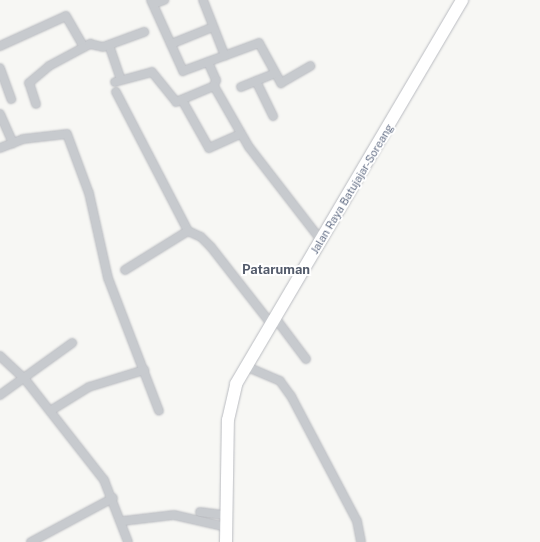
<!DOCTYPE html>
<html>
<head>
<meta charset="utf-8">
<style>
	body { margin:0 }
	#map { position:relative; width:540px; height:542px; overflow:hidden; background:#f7f7f4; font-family:"Public Sans",sans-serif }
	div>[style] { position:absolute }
	.roads { filter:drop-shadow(0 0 1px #b9bbc0) drop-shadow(0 0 1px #b9bbc0) }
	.minor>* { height:8px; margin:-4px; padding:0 4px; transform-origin:4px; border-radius:4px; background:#c7cace }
	.highway>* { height:12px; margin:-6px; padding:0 6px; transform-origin:6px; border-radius:6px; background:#fff }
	span { translate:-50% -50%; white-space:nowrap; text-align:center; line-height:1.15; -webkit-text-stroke:4px #fff; paint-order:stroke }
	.street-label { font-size:11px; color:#657087 }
	.quarter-label { font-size:13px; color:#535b6b; font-weight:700 }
</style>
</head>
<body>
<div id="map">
	<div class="roads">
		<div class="minor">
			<div style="left:151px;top:0;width:78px;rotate:65.7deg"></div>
			<div style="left:183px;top:71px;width:81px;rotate:-20.2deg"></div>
			<div style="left:259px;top:43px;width:46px;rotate:61.2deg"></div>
			<div style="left:281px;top:83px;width:34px;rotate:-30deg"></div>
			<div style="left:203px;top:0;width:60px;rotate:68.6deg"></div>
			<div style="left:153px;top:4px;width:12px;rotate:-20deg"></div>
			<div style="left:171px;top:44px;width:45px;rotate:-22deg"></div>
			<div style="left:109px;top:45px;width:37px;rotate:71deg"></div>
			<div style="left:0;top:46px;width:72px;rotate:-24.4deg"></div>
			<div style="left:66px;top:16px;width:36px;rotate:60deg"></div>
			<div style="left:208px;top:62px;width:20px;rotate:66deg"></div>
			<div style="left:216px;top:80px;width:6px;rotate:108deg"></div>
			<div style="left:0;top:68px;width:33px;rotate:70deg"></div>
			<div style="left:256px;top:81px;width:39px;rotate:64deg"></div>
			<div style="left:115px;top:82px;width:38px;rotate:-15deg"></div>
			<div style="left:152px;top:72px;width:38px;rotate:51deg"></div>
			<div style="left:176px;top:102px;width:41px;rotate:-22.8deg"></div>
			<div style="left:214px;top:86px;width:70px;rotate:60.2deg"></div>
			<div style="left:249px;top:147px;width:118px;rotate:52.3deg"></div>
			<div style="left:241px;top:87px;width:37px;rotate:-22deg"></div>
			<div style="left:116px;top:92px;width:157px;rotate:62.6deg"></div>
			<div style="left:188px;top:231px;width:14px;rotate:25deg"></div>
			<div style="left:201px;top:237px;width:14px;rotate:45deg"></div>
			<div style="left:211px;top:247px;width:99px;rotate:52deg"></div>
			<div style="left:182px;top:100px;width:55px;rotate:60.6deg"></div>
			<div style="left:209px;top:148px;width:34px;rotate:-24deg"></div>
			<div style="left:36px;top:104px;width:22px;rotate:-108deg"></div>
			<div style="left:29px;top:83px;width:26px;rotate:-40deg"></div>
			<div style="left:49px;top:66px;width:47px;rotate:-28.2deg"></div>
			<div style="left:90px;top:44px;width:13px;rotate:13deg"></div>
			<div style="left:103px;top:47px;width:44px;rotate:-20.1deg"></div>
			<div style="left:0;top:114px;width:32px;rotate:66deg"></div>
			<div style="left:0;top:148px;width:25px;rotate:-21deg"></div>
			<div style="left:23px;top:139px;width:44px;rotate:-6.5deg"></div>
			<div style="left:67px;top:134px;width:63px;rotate:69.6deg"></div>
			<div style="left:89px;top:193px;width:87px;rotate:77.4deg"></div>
			<div style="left:108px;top:278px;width:142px;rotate:69deg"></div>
			<div style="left:125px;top:270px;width:74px;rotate:-31.8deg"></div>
			<div style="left:276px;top:319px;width:50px;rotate:53.1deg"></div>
			<div style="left:0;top:356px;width:33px;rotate:43deg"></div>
			<div style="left:24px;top:378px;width:130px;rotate:51.9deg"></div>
			<div style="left:104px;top:480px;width:66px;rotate:68.8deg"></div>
			<div style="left:245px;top:366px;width:38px;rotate:23deg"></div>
			<div style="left:280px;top:381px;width:19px;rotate:54deg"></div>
			<div style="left:291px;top:396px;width:141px;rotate:62.2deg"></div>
			<div style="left:357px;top:521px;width:21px;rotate:79deg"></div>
			<div style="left:0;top:395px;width:89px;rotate:-35.8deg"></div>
			<div style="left:50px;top:411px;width:46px;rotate:-31.6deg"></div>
			<div style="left:89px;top:387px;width:58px;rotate:-17.2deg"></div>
			<div style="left:200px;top:512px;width:26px;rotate:7deg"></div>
			<div style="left:123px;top:521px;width:51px;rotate:-6.7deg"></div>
			<div style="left:174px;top:515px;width:53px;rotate:13deg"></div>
			<div style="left:31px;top:542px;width:93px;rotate:-28.2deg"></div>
		</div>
		<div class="highway">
			<div style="left:226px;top:542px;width:122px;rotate:-89.1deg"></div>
			<div style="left:228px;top:420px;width:37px;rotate:-77deg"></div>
			<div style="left:236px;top:384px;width:446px;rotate:-59.5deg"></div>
		</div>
	</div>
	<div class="street-label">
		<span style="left:352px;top:189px;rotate:-59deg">Jalan Raya Batujajar-Soreang</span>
	</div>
	<div class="quarter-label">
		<span style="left:276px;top:270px">Pataruman</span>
	</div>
</div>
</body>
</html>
